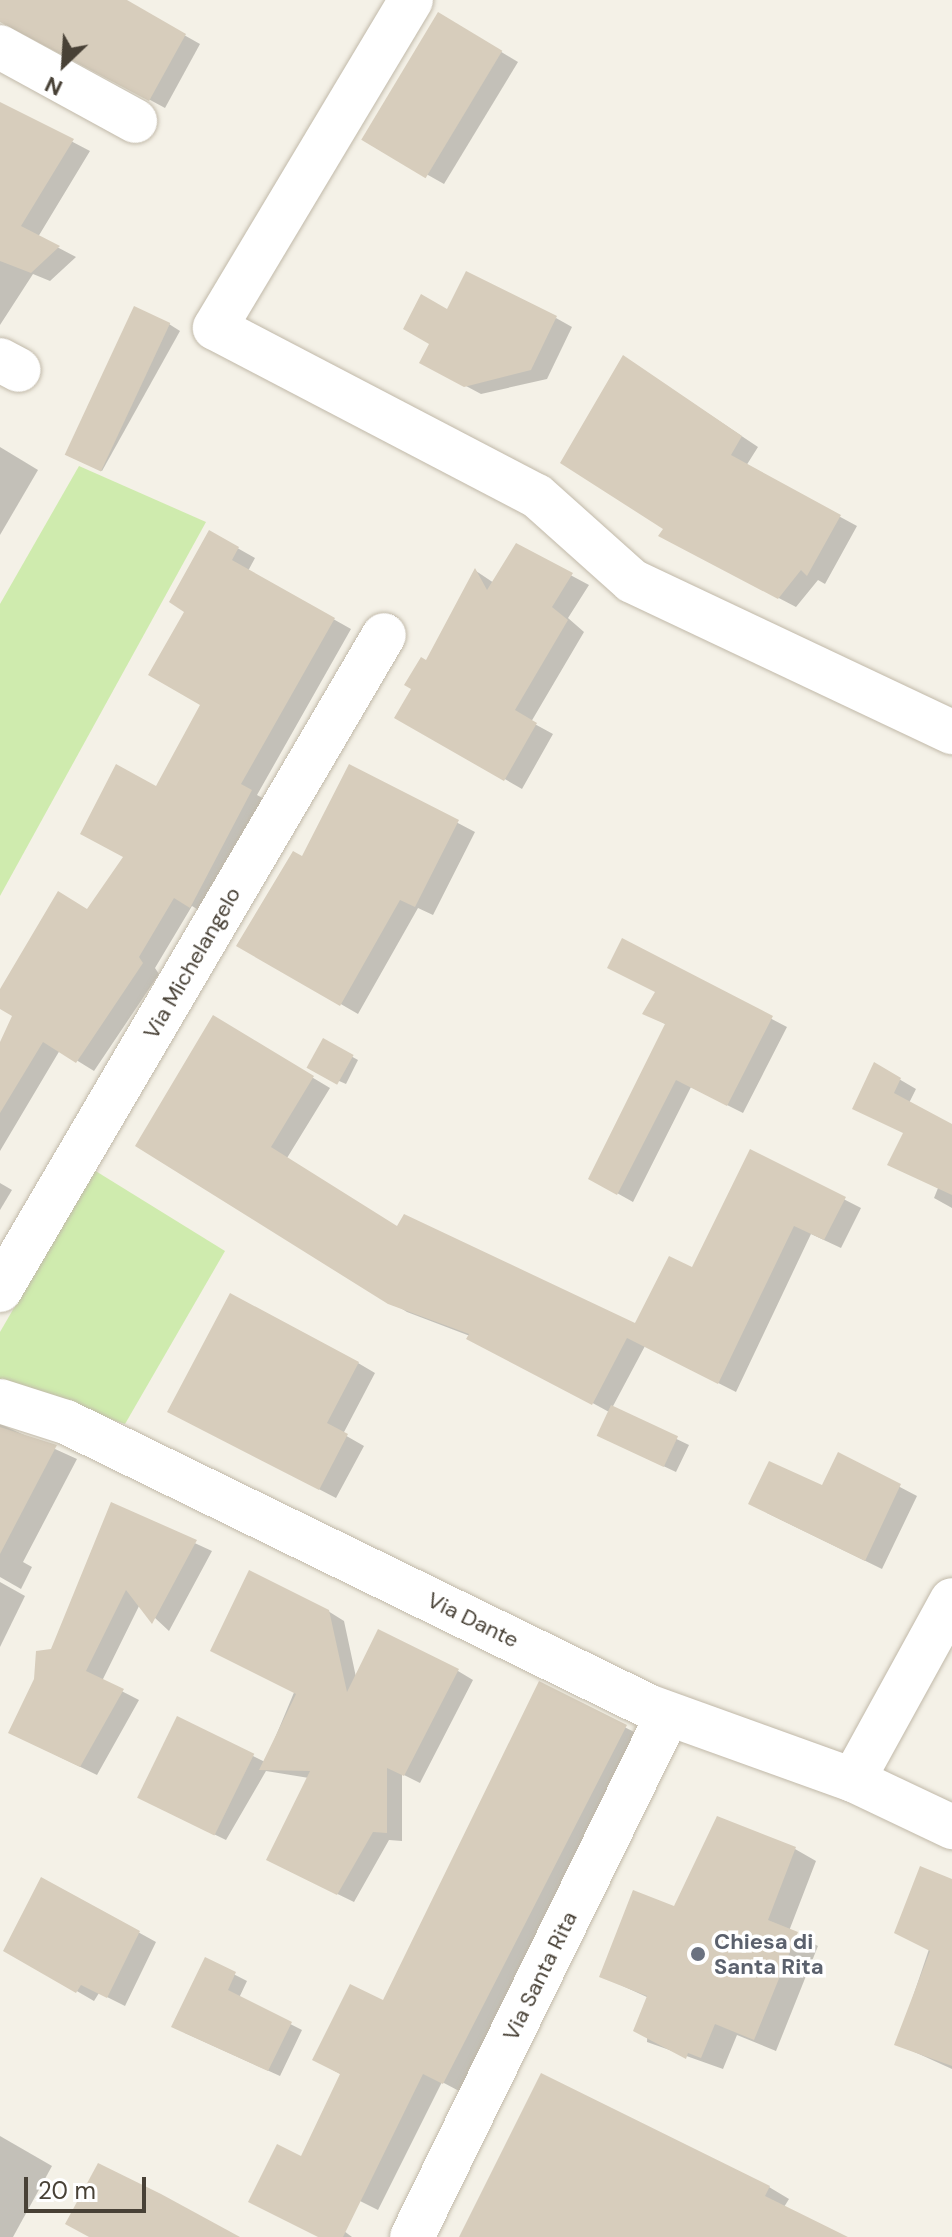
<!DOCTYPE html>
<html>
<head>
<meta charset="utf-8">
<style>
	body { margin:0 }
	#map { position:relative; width:952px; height:2237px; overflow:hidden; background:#f4f1e7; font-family:"DM Sans",sans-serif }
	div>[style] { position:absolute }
	.green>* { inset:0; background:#cfebae }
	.shadow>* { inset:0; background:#0003 }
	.building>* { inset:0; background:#d7cdbc; transform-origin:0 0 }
	.roads { filter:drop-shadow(0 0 2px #c1b9a9) drop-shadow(0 0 2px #c1b9a9) }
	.minor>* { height:44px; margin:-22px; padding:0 22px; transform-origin:22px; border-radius:22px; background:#fff }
	.dots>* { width:22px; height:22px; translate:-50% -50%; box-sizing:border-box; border:4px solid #fff; border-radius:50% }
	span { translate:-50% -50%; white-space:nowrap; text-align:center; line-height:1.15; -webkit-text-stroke:7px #fff; paint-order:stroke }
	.street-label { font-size:22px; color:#484136 }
	.worship-label { font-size:22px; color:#5b616d; font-weight:700 }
	.left { translate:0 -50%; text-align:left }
	.north { position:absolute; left:24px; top:24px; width:80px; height:80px; -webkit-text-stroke:6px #fff; paint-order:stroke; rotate:205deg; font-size:22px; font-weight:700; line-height:32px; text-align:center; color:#484136 }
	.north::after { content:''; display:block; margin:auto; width:28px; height:36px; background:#484136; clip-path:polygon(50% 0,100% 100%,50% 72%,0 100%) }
	.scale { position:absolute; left:24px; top:2177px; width:122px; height:36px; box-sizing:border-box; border:4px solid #484136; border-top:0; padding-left:10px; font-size:24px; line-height:28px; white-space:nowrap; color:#484136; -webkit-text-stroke:6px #fff; paint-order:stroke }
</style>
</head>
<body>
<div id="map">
	<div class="green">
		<div style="clip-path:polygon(79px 466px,206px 522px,0 896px,0 604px)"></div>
		<div style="clip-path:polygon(94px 1170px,225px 1251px,125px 1424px,0 1381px,0 1332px)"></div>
	</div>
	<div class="shadow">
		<div style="clip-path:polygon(0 0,122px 0,200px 44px,165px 108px,0 19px)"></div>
		<div style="clip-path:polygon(455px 24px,518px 62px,444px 184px,364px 139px)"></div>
		<div style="clip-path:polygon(0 104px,90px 151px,38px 237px,76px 257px,50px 281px,33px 274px,0 325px)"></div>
		<div style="clip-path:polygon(556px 318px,572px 327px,547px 379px,481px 394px,438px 371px)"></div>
		<div style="clip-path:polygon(169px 324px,180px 331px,102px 471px,69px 456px)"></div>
		<div style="clip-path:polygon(640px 368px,758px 447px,746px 466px,857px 526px,825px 584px,818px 580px,796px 607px,678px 545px,665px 528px)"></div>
		<div style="clip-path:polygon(0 447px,38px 470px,0 535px)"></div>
		<div style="clip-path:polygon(209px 532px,255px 558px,248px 571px,351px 629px,257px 795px,268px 801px,208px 916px,192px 906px,155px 968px,159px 974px,94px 1071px,60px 1050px,0 1151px,0 1047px,15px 1016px,0 1007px,0 993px,88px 911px,126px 857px,203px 704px,187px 612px)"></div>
		<div style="clip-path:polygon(516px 546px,589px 585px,568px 618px,584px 632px,531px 722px,553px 734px,522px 789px,397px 717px,476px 571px,494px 583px)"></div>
		<div style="clip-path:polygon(349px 766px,475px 832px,433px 915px,418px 908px,358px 1014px,239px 945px,303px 859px)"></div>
		<div style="clip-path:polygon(623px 941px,787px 1027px,743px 1113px,691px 1087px,633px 1202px,590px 1178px,667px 1025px,645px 1013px,657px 992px)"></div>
		<div style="clip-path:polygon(213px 1018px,330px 1088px,287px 1158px,398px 1228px,636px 1326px,693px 1270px,750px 1151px,861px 1208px,841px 1248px,811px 1234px,736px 1392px,645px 1346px,612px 1408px,689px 1445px,676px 1472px,610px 1441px,609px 1412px,470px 1336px,407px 1312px,138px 1145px)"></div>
		<div style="clip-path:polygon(324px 1041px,358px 1060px,346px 1084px,316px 1071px)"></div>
		<div style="clip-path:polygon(875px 1065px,916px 1089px,909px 1103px,952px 1126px,952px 1208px,934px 1198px,938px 1188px,889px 1164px,905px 1133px)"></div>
		<div style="clip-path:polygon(0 1183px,12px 1190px,0 1210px)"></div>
		<div style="clip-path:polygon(358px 1363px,375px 1373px,343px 1434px,364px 1446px,336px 1498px,187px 1421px)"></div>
		<div style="clip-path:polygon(0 1424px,77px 1459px,23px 1562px,32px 1567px,21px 1589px,0 1577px)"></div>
		<div style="clip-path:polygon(839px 1455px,917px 1496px,882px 1569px,767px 1513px,823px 1488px)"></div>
		<div style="clip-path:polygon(112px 1505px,212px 1551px,169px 1631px,140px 1604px,102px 1681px,139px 1700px,97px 1775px,27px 1741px,53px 1651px)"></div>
		<div style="clip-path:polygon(0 1582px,25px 1596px,0 1647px)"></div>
		<div style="clip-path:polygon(328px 1611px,344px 1621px,356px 1677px,458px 1671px,473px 1680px,420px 1783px,402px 1774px,402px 1841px,389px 1840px,354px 1902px,284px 1868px,309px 1778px,266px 1771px,226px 1840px,158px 1807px,178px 1719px,265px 1762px)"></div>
		<div style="clip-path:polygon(540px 1684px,644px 1737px,461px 2092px,442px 2082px,378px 2210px,322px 2182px,308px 2204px,352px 2237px,320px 2237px,251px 2201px,278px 2147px,302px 2159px,342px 2075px,315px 2060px,351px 1986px,384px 2003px)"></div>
		<div style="clip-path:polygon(795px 1849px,816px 1861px,789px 1931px,818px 1946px,776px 2051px,737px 2035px,723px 2069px,647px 2042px,649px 1998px,601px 1976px,675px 1909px)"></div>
		<div style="clip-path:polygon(42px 1879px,156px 1942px,125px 2006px,99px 1993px,94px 2001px,6px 1950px)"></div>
		<div style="clip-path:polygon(952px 1881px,952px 2069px,897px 2044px)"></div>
		<div style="clip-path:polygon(206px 1960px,247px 1981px,239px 1998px,302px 2030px,280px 2076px,185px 2033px)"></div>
		<div style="clip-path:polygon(0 2136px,52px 2166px,13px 2237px,0 2237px)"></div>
		<div style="clip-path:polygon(769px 2187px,789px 2199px,784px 2207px,844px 2237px,467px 2237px)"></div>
	</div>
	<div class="building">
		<div style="clip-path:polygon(0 0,127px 0,186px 34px,149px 101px,0 22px)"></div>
		<div style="left:438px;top:12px;width:75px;height:149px;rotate:31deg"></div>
		<div style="clip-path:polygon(0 102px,74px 139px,21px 226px,60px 246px,31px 273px,0 261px)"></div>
		<div style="clip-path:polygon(466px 271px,557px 316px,531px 370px,464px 387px,419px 363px,429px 344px,403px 329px,421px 294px,447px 309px)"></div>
		<div style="left:134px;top:306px;width:40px;height:164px;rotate:25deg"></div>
		<div style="clip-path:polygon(623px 355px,742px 436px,731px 455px,841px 515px,807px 576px,801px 570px,778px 599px,658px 536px,663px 529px,560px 463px)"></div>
		<div style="clip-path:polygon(209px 530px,239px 547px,232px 560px,335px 618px,241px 784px,252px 790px,190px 908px,174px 898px,139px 957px,143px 963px,76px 1063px,43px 1042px,0 1113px,0 1042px,12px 1016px,0 1009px,0 989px,58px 891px,87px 909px,123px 857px,80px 834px,116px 764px,156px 786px,200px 705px,148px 675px,184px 612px,169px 602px)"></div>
		<div style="clip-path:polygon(516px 543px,573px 573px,552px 607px,568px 620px,515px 710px,537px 723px,504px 781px,394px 718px,411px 689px,404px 685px,421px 657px,426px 660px,475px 568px,487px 590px)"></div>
		<div style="clip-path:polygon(349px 764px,459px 820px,415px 907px,400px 900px,340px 1006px,236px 946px,293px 851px,302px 856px)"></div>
		<div style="clip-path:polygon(622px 938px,773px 1016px,727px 1106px,676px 1080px,617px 1195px,588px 1179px,665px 1024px,642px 1014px,655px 992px,607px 968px)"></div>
		<div style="clip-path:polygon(213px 1015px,314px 1076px,271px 1147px,397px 1226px,404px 1214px,635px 1323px,669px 1256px,692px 1267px,750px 1149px,846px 1197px,824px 1240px,794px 1226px,718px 1384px,627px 1338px,592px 1405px,466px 1339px,469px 1334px,388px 1304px,135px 1146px)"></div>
		<div style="left:323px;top:1038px;width:35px;height:34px;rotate:29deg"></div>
		<div style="clip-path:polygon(874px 1062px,901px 1078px,894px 1093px,952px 1124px,952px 1195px,887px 1165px,903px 1133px,852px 1109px)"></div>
		<div style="clip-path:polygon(230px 1293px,359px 1362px,327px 1423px,348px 1434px,319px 1490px,167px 1412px)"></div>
		<div style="left:611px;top:1405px;width:74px;height:34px;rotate:25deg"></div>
		<div style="clip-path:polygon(0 1427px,57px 1445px,0 1554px)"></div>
		<div style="clip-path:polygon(838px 1452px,901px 1484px,865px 1561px,748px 1504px,769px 1461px,822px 1485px)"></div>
		<div style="clip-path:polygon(111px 1502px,197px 1540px,152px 1624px,126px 1590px,86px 1671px,124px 1689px,80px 1767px,8px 1733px,34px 1679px,36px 1651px,51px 1649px)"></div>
		<div style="clip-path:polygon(249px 1570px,329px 1610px,347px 1692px,378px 1629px,459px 1669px,404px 1776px,387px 1768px,387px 1833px,373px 1832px,337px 1895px,266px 1860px,310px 1771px,259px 1770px,296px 1694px,210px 1651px)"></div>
		<div style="clip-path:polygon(539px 1681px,627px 1725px,443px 2084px,423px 2074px,343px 2237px,318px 2237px,248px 2202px,277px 2144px,301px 2156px,340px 2074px,312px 2060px,350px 1984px,383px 2000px)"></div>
		<div style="left:177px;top:1716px;width:86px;height:91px;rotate:26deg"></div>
		<div style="clip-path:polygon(717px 1816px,796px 1847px,768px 1920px,798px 1932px,754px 2040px,715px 2024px,701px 2058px,688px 2053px,686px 2059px,633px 2031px,647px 1996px,599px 1977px,633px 1890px,674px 1906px)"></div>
		<div style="clip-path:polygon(920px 1866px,952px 1879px,952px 2066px,894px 2045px,930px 1951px,894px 1933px)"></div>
		<div style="clip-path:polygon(41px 1877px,140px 1931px,107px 1998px,81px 1985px,76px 1993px,3px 1951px)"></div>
		<div style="clip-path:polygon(205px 1957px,236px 1972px,228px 1990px,292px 2022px,268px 2071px,171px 2027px)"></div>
		<div style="clip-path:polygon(541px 2073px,770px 2186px,765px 2196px,848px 2237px,459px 2237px)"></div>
		<div style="clip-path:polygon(98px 2163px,161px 2194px,240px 2237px,89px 2237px,65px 2224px)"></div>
	</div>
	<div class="roads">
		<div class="minor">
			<div style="left:411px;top:0;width:382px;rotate:120.9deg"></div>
			<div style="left:215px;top:328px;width:363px;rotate:27.6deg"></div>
			<div style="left:537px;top:496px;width:127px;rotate:41.8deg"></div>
			<div style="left:632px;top:581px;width:354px;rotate:25.3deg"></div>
			<div style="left:0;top:47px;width:154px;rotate:28.7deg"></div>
			<div style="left:0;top:360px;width:21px;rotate:28deg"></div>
			<div style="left:0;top:1290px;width:759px;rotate:-59.62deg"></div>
			<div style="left:0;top:1401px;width:69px;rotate:17.7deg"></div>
			<div style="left:66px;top:1422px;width:650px;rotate:26.01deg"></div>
			<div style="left:650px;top:1707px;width:216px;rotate:19.8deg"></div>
			<div style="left:853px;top:1780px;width:110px;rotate:25.4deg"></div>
			<div style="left:853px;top:1780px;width:205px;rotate:-61.2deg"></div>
			<div style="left:412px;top:2237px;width:582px;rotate:-63.92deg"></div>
		</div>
	</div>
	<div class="dots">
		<div style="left:698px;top:1954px;background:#6b7280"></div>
	</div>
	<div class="street-label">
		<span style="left:192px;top:963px;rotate:-60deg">Via Michelangelo</span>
		<span style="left:473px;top:1620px;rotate:26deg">Via Dante</span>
		<span style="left:540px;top:1976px;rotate:-64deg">Via Santa Rita</span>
	</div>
	<div class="worship-label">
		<span class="left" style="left:714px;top:1954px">Chiesa di<br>Santa Rita</span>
	</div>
	<div class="north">N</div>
	<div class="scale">20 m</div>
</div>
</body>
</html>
